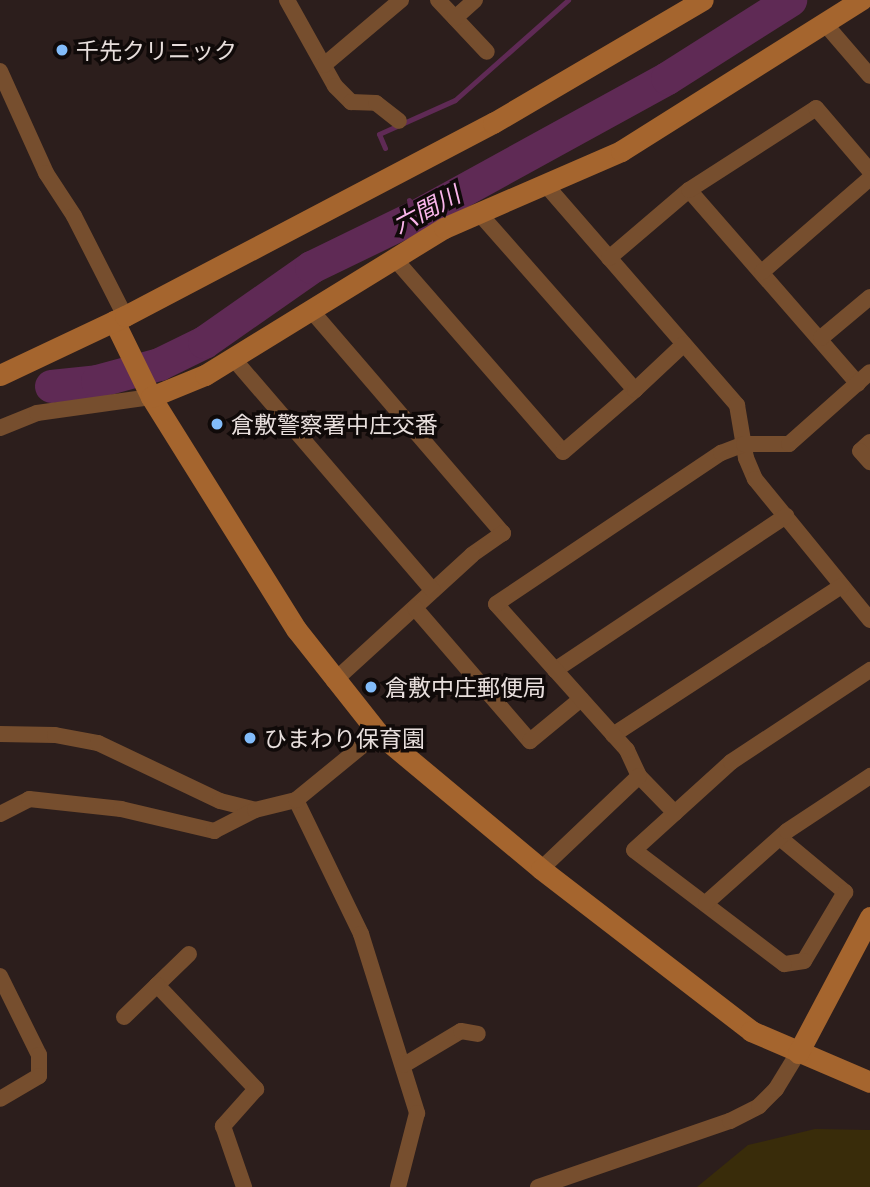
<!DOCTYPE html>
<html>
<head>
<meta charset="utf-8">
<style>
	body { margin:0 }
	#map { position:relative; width:870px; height:1187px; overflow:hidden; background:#2c1e1c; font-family:"Exo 2","Noto Sans JP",sans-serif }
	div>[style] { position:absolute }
	.green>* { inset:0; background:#392c0a }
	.stream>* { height:5px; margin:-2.5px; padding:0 2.5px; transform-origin:2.5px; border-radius:2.5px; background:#5f2a55 }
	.river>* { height:33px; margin:-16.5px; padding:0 16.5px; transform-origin:16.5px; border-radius:16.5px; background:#5f2a55 }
	.street>* { height:16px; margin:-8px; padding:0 8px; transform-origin:8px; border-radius:8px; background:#764e2e }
	.secondary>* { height:21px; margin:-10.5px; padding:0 10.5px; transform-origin:10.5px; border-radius:10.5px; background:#a5652e }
	.dots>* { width:19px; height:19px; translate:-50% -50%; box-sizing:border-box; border:4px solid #100a09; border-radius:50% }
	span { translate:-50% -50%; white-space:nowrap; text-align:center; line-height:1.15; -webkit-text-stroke:7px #100a09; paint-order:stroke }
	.poi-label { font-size:23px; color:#e7dedc }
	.left { translate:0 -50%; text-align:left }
	.water-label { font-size:24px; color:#f9b5ea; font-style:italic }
</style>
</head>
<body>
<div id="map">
	<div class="green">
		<div style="clip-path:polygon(815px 1129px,870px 1130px,870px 1187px,697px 1187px,748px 1145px)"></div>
	</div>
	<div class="stream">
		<div style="left:385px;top:148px;width:15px;rotate:-113deg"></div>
		<div style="left:379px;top:134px;width:83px;rotate:-24.1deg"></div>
		<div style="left:455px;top:100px;width:151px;rotate:-41.5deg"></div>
		<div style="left:409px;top:200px;width:17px;rotate:66deg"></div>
	</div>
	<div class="river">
		<div style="left:51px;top:386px;width:46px;rotate:-6.2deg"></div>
		<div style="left:97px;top:381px;width:64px;rotate:-15.3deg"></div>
		<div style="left:159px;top:364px;width:50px;rotate:-26.1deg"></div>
		<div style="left:204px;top:342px;width:131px;rotate:-35deg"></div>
		<div style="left:311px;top:267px;width:117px;rotate:-25.9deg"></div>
		<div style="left:416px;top:216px;width:286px;rotate:-28.8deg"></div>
		<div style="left:667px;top:78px;width:146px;rotate:-32.4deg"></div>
	</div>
	<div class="street">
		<div style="left:287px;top:0;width:98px;rotate:60.8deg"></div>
		<div style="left:335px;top:86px;width:23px;rotate:45deg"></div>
		<div style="left:351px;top:102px;width:25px;rotate:2deg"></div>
		<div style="left:376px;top:103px;width:29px;rotate:38deg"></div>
		<div style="left:438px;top:0;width:71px;rotate:46.7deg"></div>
		<div style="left:455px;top:18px;width:27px;rotate:-42deg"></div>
		<div style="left:826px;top:25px;width:67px;rotate:49.2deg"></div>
		<div style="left:324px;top:65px;width:101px;rotate:-40.2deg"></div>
		<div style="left:0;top:71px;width:112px;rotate:65.7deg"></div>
		<div style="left:46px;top:173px;width:51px;rotate:56.9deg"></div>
		<div style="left:74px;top:216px;width:112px;rotate:63deg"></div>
		<div style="left:545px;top:184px;width:293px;rotate:49deg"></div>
		<div style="left:737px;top:405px;width:54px;rotate:80.4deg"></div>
		<div style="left:746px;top:458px;width:23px;rotate:67deg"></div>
		<div style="left:755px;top:479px;width:182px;rotate:50.8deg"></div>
		<div style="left:689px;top:190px;width:257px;rotate:48.9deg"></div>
		<div style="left:394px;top:258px;width:257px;rotate:48.9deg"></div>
		<div style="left:563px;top:452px;width:95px;rotate:-40.7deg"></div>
		<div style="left:635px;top:390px;width:236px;rotate:-131.4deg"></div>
		<div style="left:609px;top:258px;width:105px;rotate:-40.4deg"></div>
		<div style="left:689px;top:190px;width:151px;rotate:-32.8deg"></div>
		<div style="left:816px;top:108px;width:83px;rotate:49.4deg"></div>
		<div style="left:762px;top:272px;width:143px;rotate:-41deg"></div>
		<div style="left:310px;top:309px;width:296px;rotate:49.3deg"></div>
		<div style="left:503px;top:533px;width:38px;rotate:145deg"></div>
		<div style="left:472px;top:555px;width:187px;rotate:137.6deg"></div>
		<div style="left:821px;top:338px;width:64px;rotate:-39.9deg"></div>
		<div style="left:232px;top:357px;width:308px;rotate:49.3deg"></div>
		<div style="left:635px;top:390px;width:67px;rotate:-43.2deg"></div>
		<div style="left:0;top:428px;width:40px;rotate:-22deg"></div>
		<div style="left:37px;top:413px;width:115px;rotate:-8deg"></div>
		<div style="left:870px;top:442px;width:13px;rotate:138deg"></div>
		<div style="left:860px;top:451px;width:15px;rotate:48deg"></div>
		<div style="left:415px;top:608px;width:176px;rotate:49.2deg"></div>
		<div style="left:530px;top:741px;width:66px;rotate:-39.5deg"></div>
		<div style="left:555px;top:670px;width:278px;rotate:-33.7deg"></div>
		<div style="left:0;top:734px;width:55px;rotate:1deg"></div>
		<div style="left:55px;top:735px;width:44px;rotate:10.5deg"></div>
		<div style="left:98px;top:743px;width:135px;rotate:25.4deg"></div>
		<div style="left:220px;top:801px;width:36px;rotate:14deg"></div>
		<div style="left:613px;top:735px;width:273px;rotate:-33.1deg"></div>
		<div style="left:296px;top:800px;width:149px;rotate:64.1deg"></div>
		<div style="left:361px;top:934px;width:188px;rotate:72.6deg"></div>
		<div style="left:417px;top:1113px;width:76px;rotate:104.4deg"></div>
		<div style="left:675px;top:813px;width:52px;rotate:-134.2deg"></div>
		<div style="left:639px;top:776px;width:29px;rotate:-115deg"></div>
		<div style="left:627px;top:750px;width:196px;rotate:-131.9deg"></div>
		<div style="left:496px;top:604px;width:271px;rotate:-33.9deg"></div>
		<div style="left:721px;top:453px;width:25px;rotate:-21deg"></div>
		<div style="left:744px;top:444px;width:45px"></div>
		<div style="left:789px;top:444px;width:108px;rotate:-41.6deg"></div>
		<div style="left:0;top:814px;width:33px;rotate:-27deg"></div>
		<div style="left:29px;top:799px;width:93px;rotate:6.2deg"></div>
		<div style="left:121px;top:809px;width:96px;rotate:13.3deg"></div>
		<div style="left:214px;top:831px;width:46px;rotate:-27.1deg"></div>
		<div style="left:255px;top:810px;width:42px;rotate:-13.7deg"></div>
		<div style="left:296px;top:800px;width:106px;rotate:-39.3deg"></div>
		<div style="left:780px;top:838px;width:85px;rotate:39.7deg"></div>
		<div style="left:845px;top:892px;width:80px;rotate:120.7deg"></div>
		<div style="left:804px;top:961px;width:20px;rotate:171deg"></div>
		<div style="left:784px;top:964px;width:188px;rotate:-142.8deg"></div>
		<div style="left:634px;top:850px;width:131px;rotate:-42.2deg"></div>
		<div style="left:731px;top:762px;width:167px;rotate:-33.5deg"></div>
		<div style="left:541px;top:869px;width:135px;rotate:-43.5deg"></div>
		<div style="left:706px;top:903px;width:108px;rotate:-41.6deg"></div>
		<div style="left:787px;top:831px;width:100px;rotate:-33.5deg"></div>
		<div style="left:189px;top:954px;width:45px;rotate:135.9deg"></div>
		<div style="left:157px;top:985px;width:144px;rotate:46.4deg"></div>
		<div style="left:256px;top:1089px;width:50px;rotate:131.7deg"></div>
		<div style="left:223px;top:1126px;width:65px;rotate:71deg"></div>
		<div style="left:0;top:976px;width:88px;rotate:63.7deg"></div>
		<div style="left:39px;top:1055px;width:21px;rotate:90deg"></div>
		<div style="left:39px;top:1076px;width:45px;rotate:149.5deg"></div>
		<div style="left:124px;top:1017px;width:46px;rotate:-44.1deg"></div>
		<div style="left:404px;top:1065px;width:66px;rotate:-30.8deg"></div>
		<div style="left:461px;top:1031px;width:17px;rotate:10deg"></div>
		<div style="left:538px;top:1187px;width:203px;rotate:-19deg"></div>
		<div style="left:730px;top:1121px;width:33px;rotate:-27deg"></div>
		<div style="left:759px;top:1106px;width:24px;rotate:-45deg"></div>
		<div style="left:776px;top:1089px;width:42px;rotate:-58.6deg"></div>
	</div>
	<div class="secondary">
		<div style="left:114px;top:321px;width:85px;rotate:64deg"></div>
		<div style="left:151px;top:397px;width:274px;rotate:58deg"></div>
		<div style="left:296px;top:629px;width:132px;rotate:51.7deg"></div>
		<div style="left:378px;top:733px;width:212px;rotate:39.8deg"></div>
		<div style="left:541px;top:869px;width:265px;rotate:37.6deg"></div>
		<div style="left:751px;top:1031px;width:129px;rotate:23.2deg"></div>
		<div style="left:0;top:375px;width:138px;rotate:-25.3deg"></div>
		<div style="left:125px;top:316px;width:416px;rotate:-27.7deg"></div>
		<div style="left:493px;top:123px;width:243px;rotate:-30.4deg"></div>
		<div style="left:151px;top:397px;width:58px;rotate:-22.2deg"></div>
		<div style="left:205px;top:375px;width:281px;rotate:-31.6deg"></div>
		<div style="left:444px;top:228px;width:193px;rotate:-23.5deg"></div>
		<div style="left:621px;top:151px;width:284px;rotate:-32.2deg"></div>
		<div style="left:798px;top:1053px;width:154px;rotate:-62.1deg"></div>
	</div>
	<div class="dots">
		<div style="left:62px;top:50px;background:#82bcfa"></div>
		<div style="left:217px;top:424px;background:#82bcfa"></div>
		<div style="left:371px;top:687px;background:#82bcfa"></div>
		<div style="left:250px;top:738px;background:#82bcfa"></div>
	</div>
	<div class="poi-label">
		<span class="left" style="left:76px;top:50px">千先クリニック</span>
		<span class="left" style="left:231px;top:424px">倉敷警察署中庄交番</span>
		<span class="left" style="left:385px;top:687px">倉敷中庄郵便局</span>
		<span class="left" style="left:264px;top:738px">ひまわり保育園</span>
	</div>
	<div class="water-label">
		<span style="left:426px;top:209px;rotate:-28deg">六間川</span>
	</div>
</div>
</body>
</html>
